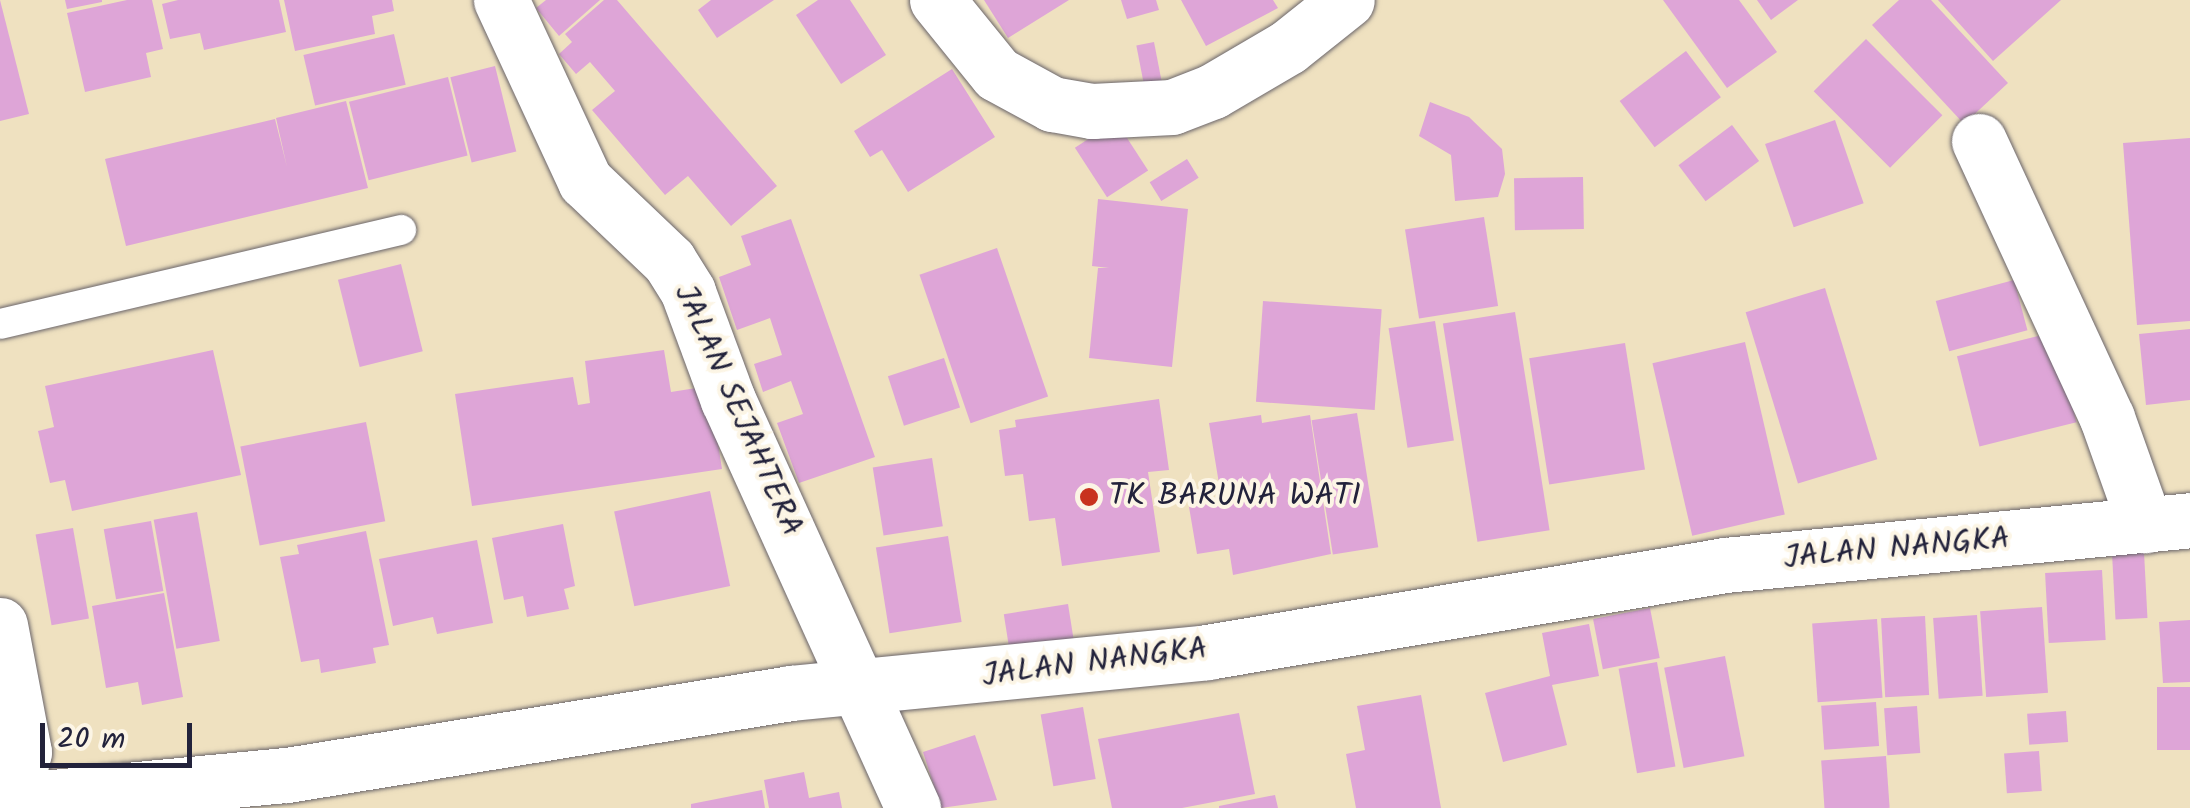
<!DOCTYPE html>
<html>
<head>
<meta charset="utf-8">
<style>
	body { margin:0 }
	#map { position:relative; width:2190px; height:808px; overflow:hidden; background:#efe1c0; font-family:Kalam,sans-serif }
	div>[style] { position:absolute }
	.building>* { inset:0; background:#dea5d7; transform-origin:0 0 }
	.roads { filter:drop-shadow(0 0 2px #6a656a) drop-shadow(0 0 2px #6a656a) }
	.service>* { height:30px; margin:-15px; padding:0 15px; transform-origin:15px; border-radius:15px; background:#fff }
	.minor>* { height:55px; margin:-27.5px; padding:0 27.5px; transform-origin:27.5px; border-radius:27.5px; background:#fff }
	.tertiary>* { height:55px; margin:-27.5px; padding:0 27.5px; transform-origin:27.5px; border-radius:27.5px; background:#fff }
	.dots>* { width:28px; height:28px; translate:-50% -50%; box-sizing:border-box; border:5px solid #fcf5e5; border-radius:50% }
	span { translate:-50% -50%; white-space:nowrap; text-align:center; line-height:1.15; -webkit-text-stroke:8px #fcf5e5; paint-order:stroke }
	.street-label { font-size:32px; color:#22223b }
	.poi-label { font-size:32px; color:#22223b }
	.left { translate:0 -50%; text-align:left }
	.scale { position:absolute; left:40px; top:723px; width:152px; height:45px; box-sizing:border-box; border:5px solid #22223b; border-top:0; padding-left:12px; font-size:30px; line-height:35px; white-space:nowrap; color:#22223b; -webkit-text-stroke:8px #fcf5e5; paint-order:stroke }
</style>
</head>
<body>
<div id="map">
	<div class="building">
		<div style="clip-path:polygon(0 0,29px 114px,0 121px)"></div>
		<div style="clip-path:polygon(65px 0,102px 0,102px 2px,67px 9px)"></div>
		<div style="clip-path:polygon(127px 0,152px 0,163px 49px,146px 53px,151px 77px,85px 92px,67px 13px)"></div>
		<div style="clip-path:polygon(178px 0,279px 0,286px 32px,204px 50px,200px 33px,170px 39px,162px 4px)"></div>
		<div style="clip-path:polygon(284px 0,392px 0,394px 11px,372px 16px,375px 34px,295px 51px)"></div>
		<div style="clip-path:polygon(546px 0,600px 0,559px 36px,536px 8px)"></div>
		<div style="clip-path:polygon(604px 0,617px 0,777px 186px,731px 226px,688px 176px,665px 195px,592px 110px,615px 91px,590px 62px,576px 74px,559px 54px,572px 42px,565px 34px)"></div>
		<div style="clip-path:polygon(711px 0,774px 0,717px 38px,698px 10px)"></div>
		<div style="clip-path:polygon(818px 0,850px 0,886px 55px,841px 84px,796px 15px)"></div>
		<div style="clip-path:polygon(984px 0,1069px 0,1008px 38px)"></div>
		<div style="clip-path:polygon(1121px 0,1156px 0,1159px 10px,1127px 19px)"></div>
		<div style="clip-path:polygon(1181px 0,1273px 0,1278px 8px,1206px 46px)"></div>
		<div style="clip-path:polygon(1663px 0,1739px 0,1777px 52px,1727px 88px)"></div>
		<div style="clip-path:polygon(1757px 0,1798px 0,1771px 20px)"></div>
		<div style="clip-path:polygon(1899px 0,1931px 0,2008px 83px,1964px 124px,1872px 25px)"></div>
		<div style="clip-path:polygon(1938px 0,2061px 0,1993px 61px)"></div>
		<div style="left:394px;top:34px;width:52px;height:93px;rotate:77deg"></div>
		<div style="left:1866px;top:39px;width:108px;height:74px;rotate:45deg"></div>
		<div style="left:1154px;top:42px;width:41px;height:18px;rotate:79deg"></div>
		<div style="left:1686px;top:51px;width:58px;height:83px;rotate:53deg"></div>
		<div style="left:495px;top:66px;width:88px;height:46px;rotate:76deg"></div>
		<div style="clip-path:polygon(952px 69px,995px 137px,908px 192px,882px 150px,870px 157px,854px 131px)"></div>
		<div style="left:448px;top:77px;width:81px;height:102px;rotate:76deg"></div>
		<div style="clip-path:polygon(346px 101px,368px 188px,126px 246px,105px 159px,275px 119px,287px 167px,276px 118px)"></div>
		<div style="clip-path:polygon(1430px 102px,1469px 117px,1502px 149px,1505px 174px,1498px 197px,1455px 201px,1451px 155px,1419px 136px)"></div>
		<div style="left:1835px;top:120px;width:88px;height:74px;rotate:71deg"></div>
		<div style="left:1116px;top:121px;width:59px;height:49px;rotate:57deg"></div>
		<div style="left:1732px;top:125px;width:45px;height:67px;rotate:53deg"></div>
		<div style="clip-path:polygon(2190px 138px,2190px 321px,2137px 325px,2123px 143px)"></div>
		<div style="left:1187px;top:159px;width:22px;height:44px;rotate:58deg"></div>
		<div style="left:1583px;top:177px;width:52px;height:69px;rotate:89deg"></div>
		<div style="clip-path:polygon(1098px 199px,1188px 209px,1172px 367px,1089px 358px,1098px 268px,1109px 268px,1092px 266px)"></div>
		<div style="left:1484px;top:217px;width:90px;height:80px;rotate:81deg"></div>
		<div style="clip-path:polygon(791px 219px,875px 457px,799px 483px,777px 423px,803px 414px,791px 381px,763px 392px,754px 364px,782px 355px,770px 318px,737px 330px,719px 277px,751px 265px,741px 236px)"></div>
		<div style="left:997px;top:248px;width:157px;height:82px;rotate:71deg"></div>
		<div style="left:401px;top:264px;width:90px;height:65px;rotate:76deg"></div>
		<div style="left:2014px;top:280px;width:52px;height:81px;rotate:75deg"></div>
		<div style="left:1825px;top:288px;width:179px;height:83px;rotate:73deg"></div>
		<div style="left:1263px;top:301px;width:119px;height:101px;rotate:4deg"></div>
		<div style="left:1515px;top:312px;width:221px;height:73px;rotate:81deg"></div>
		<div style="left:1435px;top:321px;width:121px;height:47px;rotate:81deg"></div>
		<div style="clip-path:polygon(2190px 329px,2190px 400px,2146px 405px,2139px 334px)"></div>
		<div style="left:2054px;top:332px;width:93px;height:100px;rotate:76deg"></div>
		<div style="left:1745px;top:342px;width:177px;height:95px;rotate:77deg"></div>
		<div style="left:1625px;top:343px;width:128px;height:97px;rotate:81deg"></div>
		<div style="clip-path:polygon(213px 350px,241px 475px,72px 511px,65px 480px,50px 483px,38px 431px,54px 427px,45px 386px)"></div>
		<div style="clip-path:polygon(664px 350px,671px 392px,709px 386px,722px 469px,472px 506px,455px 394px,573px 377px,578px 405px,590px 403px,585px 361px)"></div>
		<div style="left:944px;top:358px;width:52px;height:59px;rotate:72deg"></div>
		<div style="clip-path:polygon(1159px 399px,1169px 470px,1148px 472px,1160px 552px,1062px 566px,1055px 518px,1029px 521px,1023px 474px,1005px 476px,999px 430px,1016px 427px,1015px 420px)"></div>
		<div style="left:1357px;top:413px;width:136px;height:46px;rotate:81deg"></div>
		<div style="clip-path:polygon(1261px 415px,1262px 423px,1310px 415px,1331px 554px,1233px 575px,1229px 549px,1197px 554px,1189px 507px,1222px 502px,1209px 423px)"></div>
		<div style="left:366px;top:422px;width:101px;height:128px;rotate:79deg"></div>
		<div style="left:932px;top:458px;width:69px;height:60px;rotate:81deg"></div>
		<div style="left:710px;top:491px;width:97px;height:98px;rotate:78deg"></div>
		<div style="left:197px;top:512px;width:131px;height:44px;rotate:80deg"></div>
		<div style="left:151px;top:521px;width:71px;height:48px;rotate:80deg"></div>
		<div style="clip-path:polygon(563px 524px,575px 586px,564px 589px,569px 609px,527px 617px,523px 596px,504px 600px,492px 538px)"></div>
		<div style="left:73px;top:528px;width:92px;height:38px;rotate:80deg"></div>
		<div style="clip-path:polygon(366px 531px,389px 645px,373px 648px,376px 663px,321px 673px,319px 659px,301px 662px,280px 557px,299px 554px,297px 545px)"></div>
		<div style="left:948px;top:536px;width:87px;height:73px;rotate:81deg"></div>
		<div style="clip-path:polygon(477px 540px,493px 623px,437px 634px,433px 617px,393px 626px,379px 559px)"></div>
		<div style="left:2144px;top:552px;width:66px;height:32px;rotate:87deg"></div>
		<div style="left:2102px;top:570px;width:70px;height:57px;rotate:87deg"></div>
		<div style="clip-path:polygon(164px 593px,183px 697px,142px 705px,138px 682px,106px 688px,92px 606px)"></div>
		<div style="left:1068px;top:604px;width:37px;height:65px;rotate:81deg"></div>
		<div style="left:2042px;top:607px;width:86px;height:62px;rotate:86deg"></div>
		<div style="left:1650px;top:608px;width:51px;height:58px;rotate:79deg"></div>
		<div style="left:1977px;top:615px;width:81px;height:44px;rotate:86deg"></div>
		<div style="left:1925px;top:616px;width:79px;height:44px;rotate:87deg"></div>
		<div style="left:1877px;top:619px;width:79px;height:65px;rotate:86deg"></div>
		<div style="clip-path:polygon(2190px 620px,2190px 682px,2163px 683px,2159px 622px)"></div>
		<div style="clip-path:polygon(1589px 624px,1599px 676px,1552px 685px,1567px 745px,1503px 762px,1485px 693px,1550px 676px,1542px 633px)"></div>
		<div style="left:1725px;top:656px;width:102px;height:62px;rotate:79deg"></div>
		<div style="left:1657px;top:662px;width:106px;height:39px;rotate:80deg"></div>
		<div style="left:2190px;top:687px;width:63px;height:33px;rotate:90deg"></div>
		<div style="clip-path:polygon(1421px 695px,1441px 808px,1356px 808px,1346px 754px,1365px 750px,1357px 706px)"></div>
		<div style="left:1876px;top:702px;width:44px;height:55px;rotate:86deg"></div>
		<div style="left:1917px;top:706px;width:47px;height:33px;rotate:86deg"></div>
		<div style="left:1083px;top:707px;width:73px;height:43px;rotate:80deg"></div>
		<div style="left:2066px;top:711px;width:31px;height:39px;rotate:86deg"></div>
		<div style="clip-path:polygon(1239px 713px,1255px 794px,1182px 808px,1112px 808px,1098px 739px)"></div>
		<div style="clip-path:polygon(975px 735px,997px 800px,941px 808px,923px 752px)"></div>
		<div style="left:2039px;top:751px;width:40px;height:35px;rotate:86deg"></div>
		<div style="left:1886px;top:756px;width:52px;height:65px;rotate:86deg"></div>
		<div style="clip-path:polygon(804px 772px,809px 798px,839px 792px,842px 808px,769px 808px,764px 780px)"></div>
		<div style="clip-path:polygon(762px 790px,765px 808px,691px 808px,691px 804px)"></div>
		<div style="clip-path:polygon(1275px 795px,1278px 808px,1219px 808px,1219px 806px)"></div>
	</div>
	<div class="roads">
		<div class="service">
			<div style="left:0;top:324px;width:412px;rotate:-13.2deg"></div>
		</div>
		<div class="minor">
			<div style="left:501px;top:0;width:200px;rotate:65.1deg"></div>
			<div style="left:585px;top:181px;width:116px;rotate:43.6deg"></div>
			<div style="left:669px;top:261px;width:36px;rotate:58deg"></div>
			<div style="left:688px;top:292px;width:115px;rotate:69.7deg"></div>
			<div style="left:728px;top:400px;width:448px;rotate:65.6deg"></div>
			<div style="left:937px;top:0;width:95px;rotate:51deg"></div>
			<div style="left:997px;top:74px;width:63px;rotate:28.6deg"></div>
			<div style="left:1052px;top:104px;width:41px;rotate:9.9deg"></div>
			<div style="left:1092px;top:111px;width:80px;rotate:-2.9deg"></div>
			<div style="left:1172px;top:107px;width:44px;rotate:-21.3deg"></div>
			<div style="left:1213px;top:91px;width:87px;rotate:-30.4deg"></div>
			<div style="left:1288px;top:47px;width:75px;rotate:-38.5deg"></div>
			<div style="left:1979px;top:141px;width:305px;rotate:65.2deg"></div>
			<div style="left:2107px;top:418px;width:114px;rotate:70.4deg"></div>
			<div style="left:0;top:625px;width:129px;rotate:79.3deg"></div>
			<div style="left:24px;top:752px;width:49px;rotate:104.3deg"></div>
		</div>
		<div class="tertiary">
			<div style="left:0;top:802px;width:288px;rotate:-5.4deg"></div>
			<div style="left:287px;top:775px;width:511px;rotate:-9.24deg"></div>
			<div style="left:791px;top:693px;width:418px;rotate:-5.6deg"></div>
			<div style="left:1207px;top:652px;width:525px;rotate:-9.53deg"></div>
			<div style="left:1725px;top:565px;width:467px;rotate:-5.5deg"></div>
		</div>
	</div>
	<div class="dots">
		<div style="left:1089px;top:497px;background:#c8321e"></div>
	</div>
	<div class="street-label">
		<span style="left:737px;top:411px;rotate:66deg">JALAN SEJAHTERA</span>
		<span style="left:1897px;top:550px;rotate:-5deg">JALAN NANGKA</span>
		<span style="left:1095px;top:664px;rotate:-7deg">JALAN NANGKA</span>
	</div>
	<div class="poi-label">
		<span class="left" style="left:1109px;top:497px">TK BARUNA WATI</span>
	</div>
	<div class="scale">20 m</div>
</div>
</body>
</html>
